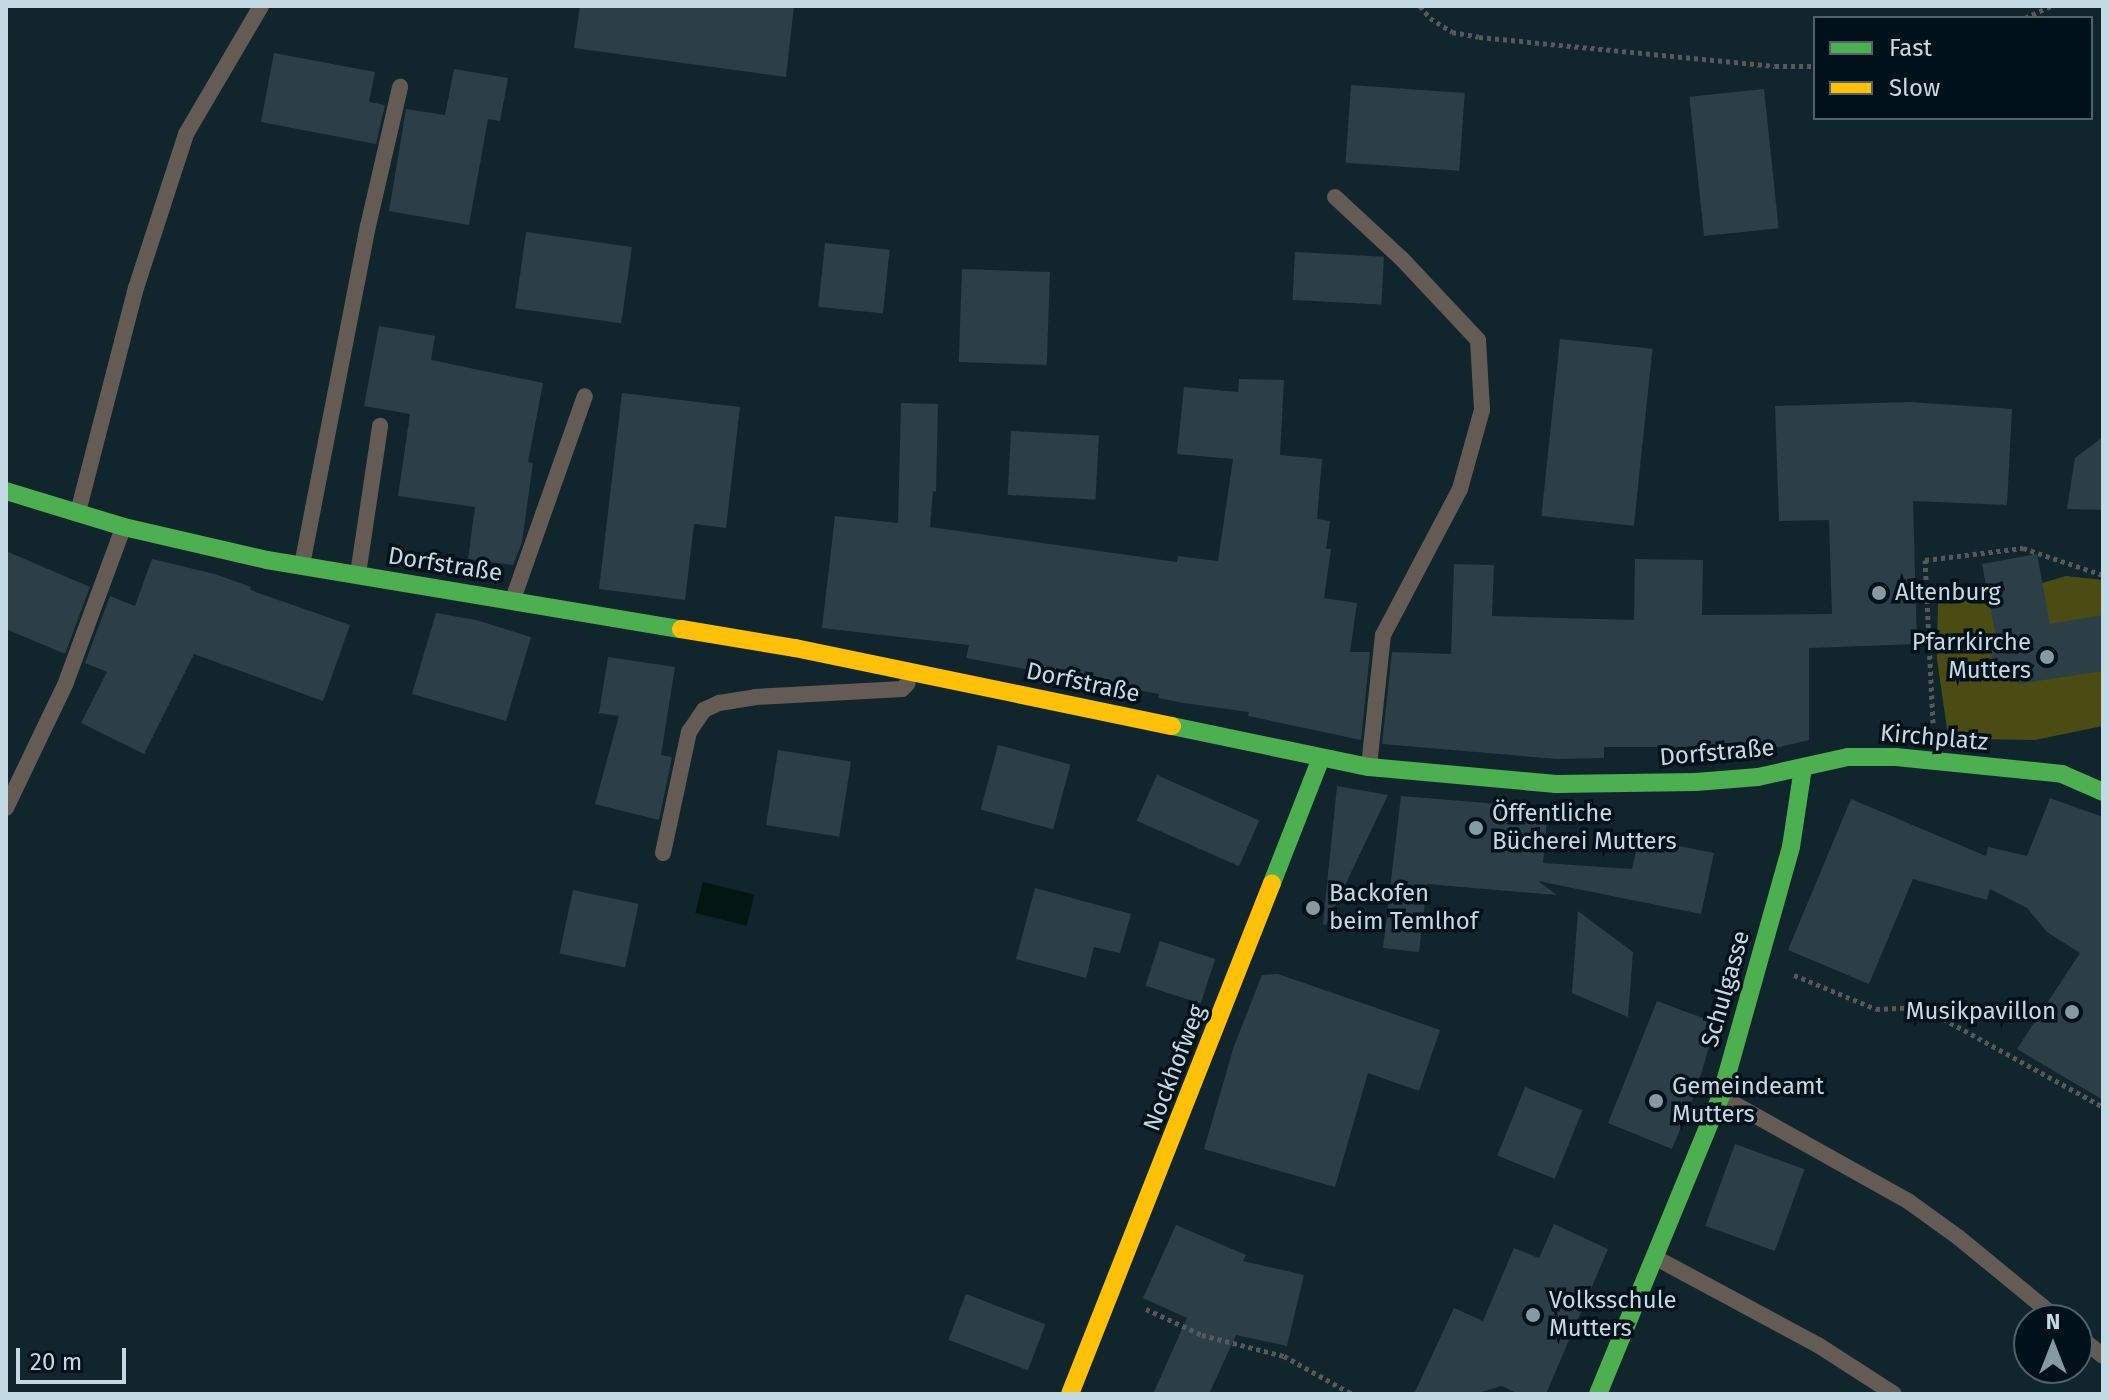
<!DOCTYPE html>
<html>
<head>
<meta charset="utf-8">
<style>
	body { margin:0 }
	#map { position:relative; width:2109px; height:1400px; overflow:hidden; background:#11252c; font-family:"Fira Sans",sans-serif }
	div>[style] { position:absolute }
	.green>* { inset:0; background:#4a4c13 }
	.water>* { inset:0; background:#041612; transform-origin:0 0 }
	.building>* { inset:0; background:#2c3f46; transform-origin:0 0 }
	.path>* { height:5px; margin-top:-2.5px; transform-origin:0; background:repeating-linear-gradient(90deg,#595856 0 4px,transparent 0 8px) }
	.lane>* { height:16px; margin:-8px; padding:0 8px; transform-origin:8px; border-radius:8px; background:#655b55 }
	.fast>* { height:18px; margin:-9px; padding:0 9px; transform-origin:9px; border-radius:9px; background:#4caf50 }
	.slow>* { height:18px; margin:-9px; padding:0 9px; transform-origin:9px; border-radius:9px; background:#ffc107 }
	.dots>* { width:22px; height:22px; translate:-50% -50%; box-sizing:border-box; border:4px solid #011119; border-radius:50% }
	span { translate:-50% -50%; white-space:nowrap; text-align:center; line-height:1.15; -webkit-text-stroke:7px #011119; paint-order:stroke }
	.street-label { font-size:24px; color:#c3dae5 }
	.poi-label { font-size:24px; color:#c3dae5 }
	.left { translate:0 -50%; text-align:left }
	.right { translate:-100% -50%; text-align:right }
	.frame { position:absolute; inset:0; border:8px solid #c3dae5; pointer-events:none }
	.legend { position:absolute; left:1813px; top:16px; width:280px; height:104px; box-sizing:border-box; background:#011119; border:2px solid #4f616b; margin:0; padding:10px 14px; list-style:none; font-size:24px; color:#c3dae5 }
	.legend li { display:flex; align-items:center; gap:16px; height:40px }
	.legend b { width:40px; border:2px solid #4f616b }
	.north { position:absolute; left:2013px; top:1304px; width:80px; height:80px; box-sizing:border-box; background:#011119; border:2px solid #4f616b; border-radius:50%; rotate:0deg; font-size:22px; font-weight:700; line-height:32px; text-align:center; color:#c3dae5 }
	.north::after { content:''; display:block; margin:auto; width:28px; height:36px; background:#859ba4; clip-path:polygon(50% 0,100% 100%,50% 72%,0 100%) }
	.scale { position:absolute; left:16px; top:1348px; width:110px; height:36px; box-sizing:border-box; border:4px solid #c3dae5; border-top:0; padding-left:10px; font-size:24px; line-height:28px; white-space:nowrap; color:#c3dae5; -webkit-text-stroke:6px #011119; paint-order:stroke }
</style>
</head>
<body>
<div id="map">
	<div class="green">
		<div style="clip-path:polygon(2066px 576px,2103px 580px,2103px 726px,2035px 740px,1970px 739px,1947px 729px,1937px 659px,1938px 598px,1948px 592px,1987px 599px)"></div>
	</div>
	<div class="water">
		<div style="left:703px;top:882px;width:53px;height:32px;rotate:14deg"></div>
	</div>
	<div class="building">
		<div style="clip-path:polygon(580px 6px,794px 6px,786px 77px,574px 48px)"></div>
		<div style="clip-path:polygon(274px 53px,375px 72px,369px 102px,385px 105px,376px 144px,261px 122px)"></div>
		<div style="clip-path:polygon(454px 69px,508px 78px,500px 121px,488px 119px,469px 225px,389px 211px,406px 109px,445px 115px)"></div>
		<div style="left:1351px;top:85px;width:114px;height:78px;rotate:4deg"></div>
		<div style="left:1764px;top:89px;width:140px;height:75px;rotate:84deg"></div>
		<div style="left:526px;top:232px;width:107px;height:77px;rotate:8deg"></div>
		<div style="left:825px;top:243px;width:65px;height:64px;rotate:6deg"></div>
		<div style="left:1295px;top:252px;width:89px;height:48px;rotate:3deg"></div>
		<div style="left:962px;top:269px;width:88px;height:93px;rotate:2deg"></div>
		<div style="clip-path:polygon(379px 326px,435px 336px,431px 360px,543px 383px,528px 462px,533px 463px,522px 542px,513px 565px,468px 559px,475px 507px,398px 496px,410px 414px,364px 406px)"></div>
		<div style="left:1560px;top:339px;width:93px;height:178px;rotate:6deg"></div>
		<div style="clip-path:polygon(1239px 379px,1284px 380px,1280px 455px,1322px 459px,1317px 519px,1330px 521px,1326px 549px,1331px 549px,1324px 598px,1357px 603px,1350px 652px,1370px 652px,1361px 740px,1248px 716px,1249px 712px,1184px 703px,1158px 698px,1159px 694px,966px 658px,969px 645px,822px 628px,835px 516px,898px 523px,901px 403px,938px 404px,936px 492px,933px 491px,930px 527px,1177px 562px,1178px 556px,1218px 561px,1233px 459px,1177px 454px,1184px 387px,1238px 392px)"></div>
		<div style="clip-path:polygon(622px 393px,740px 407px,726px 528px,694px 524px,685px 600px,599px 589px)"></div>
		<div style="clip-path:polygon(1909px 402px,2012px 409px,2007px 505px,1913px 501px,1917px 644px,1809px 648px,1809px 740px,1780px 747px,1604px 747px,1604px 758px,1557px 759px,1382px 744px,1392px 652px,1451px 654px,1454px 564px,1494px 565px,1492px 616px,1634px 620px,1635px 559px,1703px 560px,1702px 615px,1832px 614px,1829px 520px,1779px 521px,1775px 406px)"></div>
		<div style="left:1011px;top:431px;width:88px;height:64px;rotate:3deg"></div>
		<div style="clip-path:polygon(2103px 437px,2103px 510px,2067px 509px,2075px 458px)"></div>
		<div style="clip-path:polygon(6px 551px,90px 587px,65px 654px,6px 629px)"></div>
		<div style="clip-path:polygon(2037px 554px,2050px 624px,2103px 615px,2103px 671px,2018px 684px,2017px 672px,1996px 676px,1989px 644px,1997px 643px,1982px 564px)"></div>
		<div style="clip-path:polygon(152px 559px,215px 574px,251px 587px,250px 590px,350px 625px,323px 701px,194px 654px,144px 754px,81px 723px,107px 672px,85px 663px,110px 596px,135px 606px)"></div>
		<div style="clip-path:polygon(436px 613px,476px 620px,531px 637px,506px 721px,412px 694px)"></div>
		<div style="clip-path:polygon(608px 657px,675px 667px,661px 755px,672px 757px,659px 820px,595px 804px,619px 716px,599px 713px)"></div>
		<div style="left:998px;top:745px;width:75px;height:67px;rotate:15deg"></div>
		<div style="left:778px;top:750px;width:74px;height:76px;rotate:9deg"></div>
		<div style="left:1157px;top:775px;width:112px;height:50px;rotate:24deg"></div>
		<div style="clip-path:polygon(1337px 786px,1388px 795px,1326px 925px,1323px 924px)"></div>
		<div style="clip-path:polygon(1401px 796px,1548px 808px,1543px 863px,1632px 869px,1639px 838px,1714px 853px,1701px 914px,1538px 881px,1557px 895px,1427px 884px,1419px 952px,1383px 948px)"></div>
		<div style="clip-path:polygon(2050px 798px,2103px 817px,2103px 1100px,2017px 1049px,2080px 953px,2047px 932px,2027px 908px,1990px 889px,1987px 900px,1913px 879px,1869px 984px,1788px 950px,1851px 799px,1986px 856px,1988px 847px,2027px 856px)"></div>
		<div style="clip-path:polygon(1035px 888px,1131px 914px,1120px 953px,1094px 947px,1086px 978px,1016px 959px)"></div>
		<div style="left:573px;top:890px;width:67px;height:65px;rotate:12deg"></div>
		<div style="clip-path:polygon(1578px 911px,1633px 952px,1628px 1017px,1572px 993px)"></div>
		<div style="left:1160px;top:941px;width:58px;height:47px;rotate:18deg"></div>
		<div style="clip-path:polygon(1278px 974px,1440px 1030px,1419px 1091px,1368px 1073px,1335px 1187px,1204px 1149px,1234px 1046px,1262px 975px)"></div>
		<div style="clip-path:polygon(1657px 1001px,1716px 1023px,1697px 1088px,1672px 1149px,1608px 1123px)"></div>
		<div style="left:1525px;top:1087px;width:62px;height:74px;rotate:22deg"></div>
		<div style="left:1735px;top:1144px;width:74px;height:87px;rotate:20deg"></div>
		<div style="clip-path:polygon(1554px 1224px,1608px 1249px,1546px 1394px,1518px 1394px,1502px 1386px,1474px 1394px,1414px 1394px,1454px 1308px,1483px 1321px,1514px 1248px,1539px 1258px)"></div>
		<div style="clip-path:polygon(1176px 1225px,1246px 1255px,1243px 1261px,1304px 1275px,1287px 1346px,1236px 1335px,1209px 1394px,1153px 1394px,1187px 1318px,1143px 1298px)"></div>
		<div style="left:966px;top:1294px;width:85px;height:49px;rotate:21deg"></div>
	</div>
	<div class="path">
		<div style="left:1420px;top:6px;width:16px;rotate:50deg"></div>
		<div style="left:1430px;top:18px;width:26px;rotate:32deg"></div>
		<div style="left:1452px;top:32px;width:27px;rotate:10deg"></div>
		<div style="left:1479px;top:37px;width:297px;rotate:5.6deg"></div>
		<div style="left:1775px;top:66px;width:40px"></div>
		<div style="left:2025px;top:18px;width:29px;rotate:-25deg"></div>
		<div style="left:1933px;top:723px;width:163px;rotate:-92.8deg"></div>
		<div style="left:1925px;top:560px;width:99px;rotate:-7deg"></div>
		<div style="left:2023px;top:548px;width:84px;rotate:18.6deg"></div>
		<div style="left:1794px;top:975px;width:89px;rotate:22.5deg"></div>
		<div style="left:1876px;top:1009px;width:46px;rotate:-2.5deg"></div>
		<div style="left:1922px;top:1007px;width:207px;rotate:28.9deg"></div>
		<div style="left:1146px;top:1309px;width:62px;rotate:24.9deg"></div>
		<div style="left:1202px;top:1335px;width:85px;rotate:14.4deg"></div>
		<div style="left:1284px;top:1356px;width:78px;rotate:29.2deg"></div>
	</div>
	<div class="lane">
		<div style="left:1335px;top:197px;width:91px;rotate:42.8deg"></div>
		<div style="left:1402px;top:259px;width:111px;rotate:46.8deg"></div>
		<div style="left:1478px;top:340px;width:70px;rotate:86.7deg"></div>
		<div style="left:1482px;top:410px;width:82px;rotate:105.6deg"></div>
		<div style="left:1460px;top:489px;width:165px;rotate:117.8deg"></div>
		<div style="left:1383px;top:635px;width:131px;rotate:96.1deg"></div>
		<div style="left:78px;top:512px;width:231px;rotate:-75.5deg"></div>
		<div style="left:136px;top:288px;width:162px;rotate:-72deg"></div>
		<div style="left:186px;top:134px;width:148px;rotate:-59.6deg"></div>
		<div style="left:302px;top:565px;width:345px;rotate:-79deg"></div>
		<div style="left:368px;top:226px;width:143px;rotate:-77deg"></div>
		<div style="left:358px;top:574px;width:150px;rotate:-81.5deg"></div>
		<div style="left:513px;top:599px;width:215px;rotate:-70.5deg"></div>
		<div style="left:6px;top:808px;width:136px;rotate:-64.4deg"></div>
		<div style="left:65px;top:685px;width:167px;rotate:-69.7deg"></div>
		<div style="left:663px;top:853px;width:124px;rotate:-77.9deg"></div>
		<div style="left:689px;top:732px;width:27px;rotate:-56deg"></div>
		<div style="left:704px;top:710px;width:17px;rotate:-25deg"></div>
		<div style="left:719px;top:703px;width:36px;rotate:-9deg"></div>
		<div style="left:755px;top:697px;width:147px;rotate:-3.1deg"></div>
		<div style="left:902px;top:689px;width:8px;rotate:-45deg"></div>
		<div style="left:1722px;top:1097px;width:213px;rotate:29.2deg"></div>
		<div style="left:1908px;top:1201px;width:62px;rotate:35.8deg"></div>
		<div style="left:1958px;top:1237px;width:131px;rotate:39.4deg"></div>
		<div style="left:1658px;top:1259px;width:182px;rotate:28.3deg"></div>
		<div style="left:1818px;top:1345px;width:90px;rotate:32.8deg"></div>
		<div style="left:2077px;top:1335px;width:33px;rotate:39deg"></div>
	</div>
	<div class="fast">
		<div style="left:6px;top:491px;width:123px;rotate:17deg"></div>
		<div style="left:124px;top:527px;width:147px;rotate:13deg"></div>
		<div style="left:267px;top:560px;width:420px;rotate:9.5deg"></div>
		<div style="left:1172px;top:726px;width:201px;rotate:11.8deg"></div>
		<div style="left:1369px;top:767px;width:188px;rotate:5.2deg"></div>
		<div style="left:1556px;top:784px;width:140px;rotate:-0.8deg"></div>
		<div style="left:1696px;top:782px;width:62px;rotate:-4.6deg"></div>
		<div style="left:1758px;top:777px;width:92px;rotate:-12.5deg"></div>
		<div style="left:1848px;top:757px;width:48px"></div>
		<div style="left:1896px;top:757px;width:167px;rotate:5.8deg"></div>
		<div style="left:2062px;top:774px;width:45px;rotate:23.7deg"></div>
		<div style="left:1272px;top:883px;width:134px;rotate:-68.6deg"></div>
		<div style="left:1598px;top:1394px;width:322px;rotate:-67.6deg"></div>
		<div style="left:1721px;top:1096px;width:259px;rotate:-74.3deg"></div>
		<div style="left:1791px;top:847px;width:80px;rotate:-81.4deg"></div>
	</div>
	<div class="slow">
		<div style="left:681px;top:629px;width:116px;rotate:9.5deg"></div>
		<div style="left:795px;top:648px;width:385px;rotate:11.7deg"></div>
		<div style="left:1070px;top:1394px;width:549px;rotate:-68.43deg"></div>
	</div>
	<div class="dots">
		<div style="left:1879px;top:593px;background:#859ba4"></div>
		<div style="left:2047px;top:657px;background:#859ba4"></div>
		<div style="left:1476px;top:828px;background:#859ba4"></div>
		<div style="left:1313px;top:908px;background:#859ba4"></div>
		<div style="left:2072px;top:1012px;background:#859ba4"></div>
		<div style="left:1656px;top:1101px;background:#859ba4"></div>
		<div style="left:1533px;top:1315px;background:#859ba4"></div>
	</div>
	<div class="street-label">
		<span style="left:445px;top:565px;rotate:9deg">Dorfstraße</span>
		<span style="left:1083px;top:683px;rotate:12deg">Dorfstraße</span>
		<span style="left:1934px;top:738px;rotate:5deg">Kirchplatz</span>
		<span style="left:1717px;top:753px;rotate:-5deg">Dorfstraße</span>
		<span style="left:1726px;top:989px;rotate:-74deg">Schulgasse</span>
		<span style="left:1175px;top:1068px;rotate:-69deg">Nockhofweg</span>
	</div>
	<div class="poi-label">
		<span class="left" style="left:1895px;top:593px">Altenburg</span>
		<span class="right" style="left:2031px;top:657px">Pfarrkirche<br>Mutters</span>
		<span class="left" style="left:1492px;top:828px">Öffentliche<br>Bücherei Mutters</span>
		<span class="left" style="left:1329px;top:908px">Backofen<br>beim Temlhof</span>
		<span class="right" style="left:2056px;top:1012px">Musikpavillon</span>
		<span class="left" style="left:1672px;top:1101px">Gemeindeamt<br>Mutters</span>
		<span class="left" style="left:1549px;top:1315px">Volksschule<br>Mutters</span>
	</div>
	<div class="frame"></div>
	<ul class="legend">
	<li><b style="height:10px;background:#4caf50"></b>Fast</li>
	<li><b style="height:10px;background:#ffc107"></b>Slow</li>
	</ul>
	<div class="north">N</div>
	<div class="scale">20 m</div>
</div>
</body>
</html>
